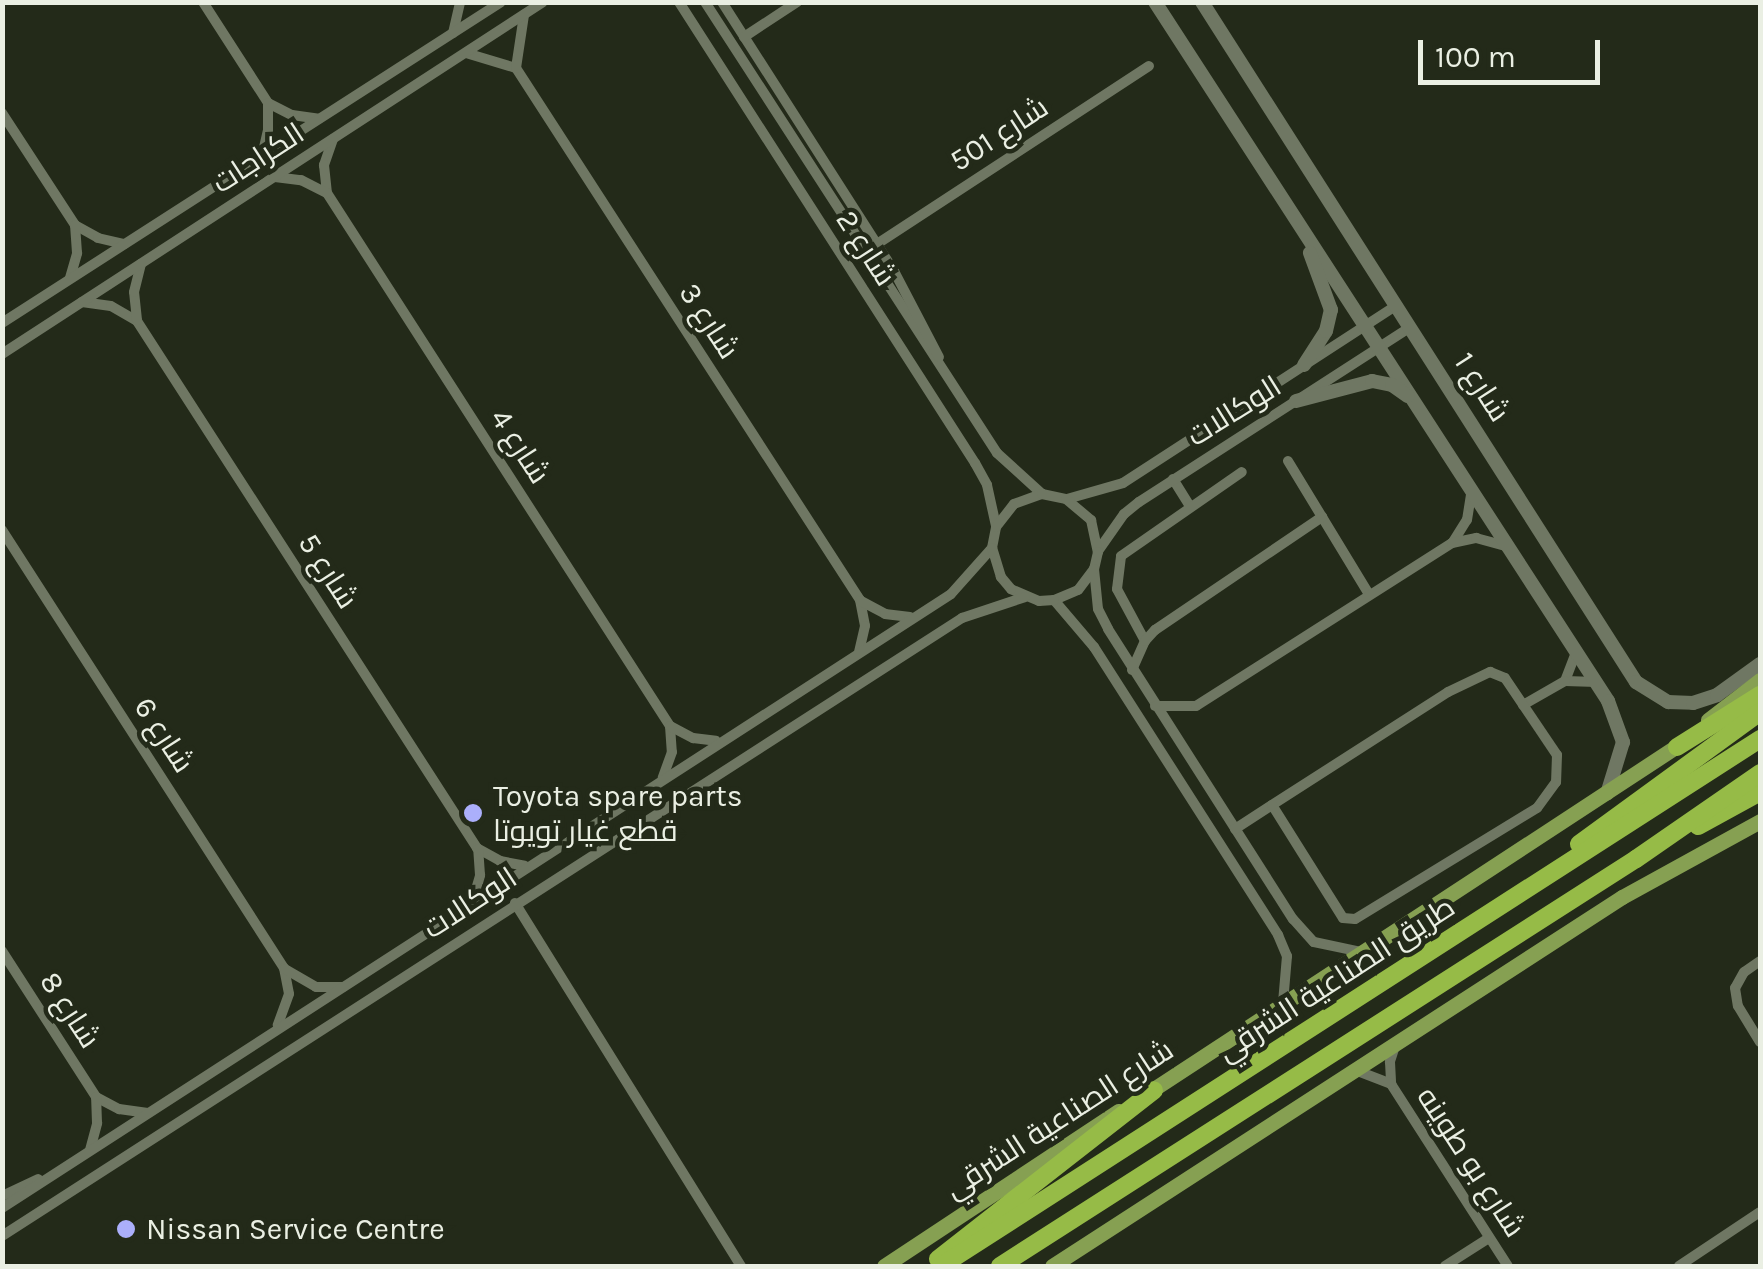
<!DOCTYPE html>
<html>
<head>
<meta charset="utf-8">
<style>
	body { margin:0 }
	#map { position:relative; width:1763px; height:1269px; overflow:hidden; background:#232a19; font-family:Karla,Cairo,sans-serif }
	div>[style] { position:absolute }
	.street>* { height:10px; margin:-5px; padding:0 5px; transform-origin:5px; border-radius:5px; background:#6f7763 }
	.secondary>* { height:14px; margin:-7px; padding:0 7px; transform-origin:7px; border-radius:7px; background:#6f7763 }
	.primary>* { height:15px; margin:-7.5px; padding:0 7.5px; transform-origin:7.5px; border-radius:7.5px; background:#86a052 }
	.highway>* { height:18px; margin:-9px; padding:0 9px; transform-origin:9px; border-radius:9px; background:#96bb47 }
	.dots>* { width:28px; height:28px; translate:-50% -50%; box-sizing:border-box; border:5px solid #232a19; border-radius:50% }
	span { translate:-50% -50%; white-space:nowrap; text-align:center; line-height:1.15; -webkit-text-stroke:9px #232a19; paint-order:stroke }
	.street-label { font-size:30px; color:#eaefe3 }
	.poi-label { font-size:30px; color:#eaefe3 }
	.left { translate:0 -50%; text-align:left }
	.frame { position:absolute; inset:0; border:5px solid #eaefe3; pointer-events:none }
	.scale { position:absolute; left:1418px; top:40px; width:182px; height:45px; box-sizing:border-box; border:5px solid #eaefe3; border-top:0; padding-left:12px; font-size:30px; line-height:35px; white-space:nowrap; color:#eaefe3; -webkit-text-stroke:8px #232a19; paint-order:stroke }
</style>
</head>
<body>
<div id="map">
	<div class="street">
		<div style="left:203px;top:2px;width:120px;rotate:57.2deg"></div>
		<div style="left:268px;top:103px;width:27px;rotate:27deg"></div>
		<div style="left:292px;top:115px;width:27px;rotate:8deg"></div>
		<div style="left:679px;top:2px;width:548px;rotate:57.3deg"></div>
		<div style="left:975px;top:463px;width:25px;rotate:61deg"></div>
		<div style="left:987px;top:485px;width:42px;rotate:77.6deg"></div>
		<div style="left:705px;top:2px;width:537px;rotate:57.08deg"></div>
		<div style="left:997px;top:453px;width:61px;rotate:42.3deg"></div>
		<div style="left:722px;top:2px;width:319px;rotate:57.4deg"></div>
		<div style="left:894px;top:271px;width:97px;rotate:62.4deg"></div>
		<div style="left:453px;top:33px;width:32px;rotate:-77deg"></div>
		<div style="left:744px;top:37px;width:64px;rotate:-33.4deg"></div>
		<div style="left:466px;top:53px;width:52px;rotate:16.7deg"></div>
		<div style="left:516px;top:68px;width:634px;rotate:57.11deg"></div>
		<div style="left:860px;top:600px;width:26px;rotate:79deg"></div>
		<div style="left:865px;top:626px;width:26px;rotate:103deg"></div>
		<div style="left:516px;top:68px;width:54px;rotate:-81.4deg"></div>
		<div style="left:2px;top:113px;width:134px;rotate:56.9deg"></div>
		<div style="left:75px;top:225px;width:26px;rotate:29deg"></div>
		<div style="left:98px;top:238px;width:27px;rotate:13deg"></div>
		<div style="left:333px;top:139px;width:28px;rotate:109deg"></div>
		<div style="left:324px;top:165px;width:28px;rotate:84deg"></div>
		<div style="left:327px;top:193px;width:634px;rotate:57.24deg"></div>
		<div style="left:670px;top:726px;width:26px;rotate:86deg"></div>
		<div style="left:672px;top:752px;width:27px;rotate:110deg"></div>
		<div style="left:262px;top:156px;width:27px;rotate:-77deg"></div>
		<div style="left:268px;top:130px;width:27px;rotate:-90deg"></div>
		<div style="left:275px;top:177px;width:26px;rotate:7deg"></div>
		<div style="left:301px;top:180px;width:29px;rotate:27deg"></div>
		<div style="left:877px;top:244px;width:325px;rotate:-33.2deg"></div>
		<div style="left:70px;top:278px;width:26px;rotate:-74deg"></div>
		<div style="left:77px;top:253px;width:28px;rotate:-94deg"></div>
		<div style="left:82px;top:302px;width:29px;rotate:8deg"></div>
		<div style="left:111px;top:306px;width:30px;rotate:30deg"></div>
		<div style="left:137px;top:321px;width:627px;rotate:57.17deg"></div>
		<div style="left:477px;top:848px;width:26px;rotate:29deg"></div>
		<div style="left:500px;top:861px;width:25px;rotate:11deg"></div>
		<div style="left:137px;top:320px;width:28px;rotate:-96deg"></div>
		<div style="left:134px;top:292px;width:29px;rotate:-76deg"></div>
		<div style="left:2px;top:323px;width:593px;rotate:-32.75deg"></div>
		<div style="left:2px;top:354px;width:645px;rotate:-33.05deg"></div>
		<div style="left:1288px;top:461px;width:156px;rotate:58.7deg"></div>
		<div style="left:1173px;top:479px;width:31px;rotate:58deg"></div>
		<div style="left:1067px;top:499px;width:58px;rotate:-15.9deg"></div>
		<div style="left:1123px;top:483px;width:327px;rotate:-33deg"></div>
		<div style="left:2px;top:530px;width:521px;rotate:57.23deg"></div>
		<div style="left:284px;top:968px;width:26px;rotate:79deg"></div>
		<div style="left:289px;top:994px;width:33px;rotate:110deg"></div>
		<div style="left:1453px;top:542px;width:26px;rotate:-58deg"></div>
		<div style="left:1467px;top:520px;width:31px;rotate:-81deg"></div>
		<div style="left:1098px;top:551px;width:45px;rotate:-54.9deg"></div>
		<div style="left:1124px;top:514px;width:19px;rotate:-39deg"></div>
		<div style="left:1139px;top:502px;width:323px;rotate:-32.8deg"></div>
		<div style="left:1094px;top:569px;width:40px;rotate:84.3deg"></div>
		<div style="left:1098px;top:609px;width:22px;rotate:63deg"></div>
		<div style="left:1108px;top:629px;width:344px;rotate:57.5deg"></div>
		<div style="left:1293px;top:919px;width:31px;rotate:48deg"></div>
		<div style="left:1314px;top:942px;width:49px;rotate:11.8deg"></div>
		<div style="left:1054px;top:600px;width:62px;rotate:49.6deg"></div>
		<div style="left:1094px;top:647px;width:342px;rotate:57.4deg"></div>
		<div style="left:1278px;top:935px;width:23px;rotate:67deg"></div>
		<div style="left:1287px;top:956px;width:47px;rotate:94.9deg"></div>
		<div style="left:861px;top:601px;width:27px;rotate:28deg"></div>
		<div style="left:885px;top:614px;width:25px;rotate:7deg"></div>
		<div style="left:1145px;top:641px;width:59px;rotate:-118.3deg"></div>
		<div style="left:1117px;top:589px;width:33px;rotate:-83deg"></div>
		<div style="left:1121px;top:556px;width:147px;rotate:-34.8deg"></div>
		<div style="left:1132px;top:670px;width:32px;rotate:-66deg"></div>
		<div style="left:1145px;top:641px;width:15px;rotate:-48deg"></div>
		<div style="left:1155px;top:630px;width:202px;rotate:-34.1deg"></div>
		<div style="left:1565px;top:681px;width:33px;rotate:-69deg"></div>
		<div style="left:1565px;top:681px;width:32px;rotate:2deg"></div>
		<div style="left:1523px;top:705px;width:48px;rotate:-29.7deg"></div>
		<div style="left:1155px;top:706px;width:41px"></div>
		<div style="left:1196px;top:706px;width:303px;rotate:-32.5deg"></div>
		<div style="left:1452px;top:543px;width:25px;rotate:-12deg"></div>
		<div style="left:1476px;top:538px;width:34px;rotate:15deg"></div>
		<div style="left:670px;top:726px;width:26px;rotate:28deg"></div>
		<div style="left:693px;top:738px;width:23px;rotate:7deg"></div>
		<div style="left:1235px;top:829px;width:44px;rotate:-33deg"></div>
		<div style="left:1272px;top:805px;width:209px;rotate:-32.7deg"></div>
		<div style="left:1448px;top:692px;width:47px;rotate:-25.5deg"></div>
		<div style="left:1490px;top:672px;width:16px;rotate:22deg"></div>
		<div style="left:1505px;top:678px;width:93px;rotate:56deg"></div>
		<div style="left:1557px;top:755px;width:27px;rotate:92deg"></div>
		<div style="left:1556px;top:782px;width:32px;rotate:126deg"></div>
		<div style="left:1537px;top:808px;width:213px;rotate:148.6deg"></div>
		<div style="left:1355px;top:919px;width:12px;rotate:-175deg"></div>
		<div style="left:1343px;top:918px;width:133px;rotate:-122.1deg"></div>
		<div style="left:473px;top:900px;width:26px;rotate:-74deg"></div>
		<div style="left:480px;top:875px;width:26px;rotate:-94deg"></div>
		<div style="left:515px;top:903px;width:428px;rotate:58.1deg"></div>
		<div style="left:2px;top:951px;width:174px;rotate:57.2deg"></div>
		<div style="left:96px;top:1097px;width:26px;rotate:28deg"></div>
		<div style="left:119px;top:1109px;width:29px;rotate:8deg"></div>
		<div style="left:1760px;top:961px;width:19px;rotate:145deg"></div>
		<div style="left:1744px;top:972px;width:18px;rotate:119deg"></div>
		<div style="left:1735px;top:988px;width:18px;rotate:81deg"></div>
		<div style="left:1738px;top:1006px;width:42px;rotate:58.6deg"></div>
		<div style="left:285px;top:969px;width:36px;rotate:30deg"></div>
		<div style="left:316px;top:987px;width:27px"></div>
		<div style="left:1396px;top:1043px;width:20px;rotate:108deg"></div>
		<div style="left:1390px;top:1062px;width:22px;rotate:87deg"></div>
		<div style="left:1391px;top:1084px;width:216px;rotate:57.3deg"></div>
		<div style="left:1355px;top:1070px;width:39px;rotate:21deg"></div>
		<div style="left:90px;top:1150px;width:28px;rotate:-75deg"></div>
		<div style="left:97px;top:1123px;width:26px;rotate:-92deg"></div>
		<div style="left:2px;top:1196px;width:40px;rotate:-25deg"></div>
		<div style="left:2px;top:1208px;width:1130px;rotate:-32.9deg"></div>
		<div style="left:951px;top:594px;width:62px;rotate:-48.3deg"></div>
		<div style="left:992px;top:548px;width:21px;rotate:-79deg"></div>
		<div style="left:996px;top:527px;width:29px;rotate:-52deg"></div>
		<div style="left:1014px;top:504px;width:30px;rotate:-20deg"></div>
		<div style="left:1042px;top:494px;width:25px;rotate:12deg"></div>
		<div style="left:1066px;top:499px;width:33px;rotate:40deg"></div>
		<div style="left:1091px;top:520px;width:33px;rotate:78deg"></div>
		<div style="left:1098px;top:552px;width:17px;rotate:103deg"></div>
		<div style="left:1094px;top:569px;width:26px;rotate:127deg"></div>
		<div style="left:1078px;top:590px;width:26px;rotate:157deg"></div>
		<div style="left:1054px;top:600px;width:15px;rotate:176deg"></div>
		<div style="left:1039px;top:601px;width:30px;rotate:-157deg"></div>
		<div style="left:1011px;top:589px;width:16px;rotate:-130deg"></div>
		<div style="left:1001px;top:577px;width:30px;rotate:-107deg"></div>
		<div style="left:2px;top:1236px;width:1142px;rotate:-32.77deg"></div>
		<div style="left:962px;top:618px;width:66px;rotate:-18.4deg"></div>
		<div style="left:1445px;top:1266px;width:52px;rotate:-32.5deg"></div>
		<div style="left:1679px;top:1266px;width:97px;rotate:-33.7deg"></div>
	</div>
	<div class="secondary">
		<div style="left:1155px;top:2px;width:833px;rotate:57.05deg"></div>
		<div style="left:1608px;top:701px;width:44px;rotate:69.9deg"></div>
		<div style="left:1623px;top:742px;width:54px;rotate:107.1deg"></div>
		<div style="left:1202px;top:2px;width:807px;rotate:57.45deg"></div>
		<div style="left:1636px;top:682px;width:38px;rotate:32deg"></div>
		<div style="left:1668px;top:702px;width:25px;rotate:2deg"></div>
		<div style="left:1693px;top:703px;width:25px;rotate:-18deg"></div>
		<div style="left:1717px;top:695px;width:53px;rotate:-35.8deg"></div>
		<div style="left:1304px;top:365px;width:40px;rotate:-57.1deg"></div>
		<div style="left:1326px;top:331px;width:22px;rotate:-77deg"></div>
		<div style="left:1331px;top:310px;width:61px;rotate:-110.2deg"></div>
		<div style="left:1296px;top:401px;width:79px;rotate:-14.7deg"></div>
		<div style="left:1372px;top:381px;width:20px;rotate:11deg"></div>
		<div style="left:1392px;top:385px;width:19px;rotate:35deg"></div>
	</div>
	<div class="primary">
		<div style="left:1708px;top:720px;width:66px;rotate:-37.6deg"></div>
		<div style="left:1146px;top:1094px;width:642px;rotate:-33.24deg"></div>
		<div style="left:884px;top:1266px;width:281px;rotate:-33.5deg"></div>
		<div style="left:1052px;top:1266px;width:679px;rotate:-32.92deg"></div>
		<div style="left:1622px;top:897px;width:158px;rotate:-28.8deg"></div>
	</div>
	<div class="highway">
		<div style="left:1677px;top:747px;width:98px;rotate:-32.1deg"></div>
		<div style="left:1698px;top:826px;width:71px;rotate:-28.7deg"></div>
		<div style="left:1579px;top:844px;width:224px;rotate:-36.1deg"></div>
		<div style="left:938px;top:1259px;width:274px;rotate:-38deg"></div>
		<div style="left:941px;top:1266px;width:974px;rotate:-32.76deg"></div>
		<div style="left:1000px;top:1266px;width:755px;rotate:-32.62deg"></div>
		<div style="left:1636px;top:859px;width:151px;rotate:-34.7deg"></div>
	</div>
	<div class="dots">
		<div style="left:473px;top:813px;background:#abaffb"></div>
		<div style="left:126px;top:1229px;background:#abaffb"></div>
	</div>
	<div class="street-label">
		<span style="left:999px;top:134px;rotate:-33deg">شارع 501</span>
		<span style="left:258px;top:158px;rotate:-33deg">الكراجات</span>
		<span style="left:866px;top:248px;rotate:57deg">شارع 2</span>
		<span style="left:709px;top:321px;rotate:57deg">شارع 3</span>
		<span style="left:1482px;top:387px;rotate:57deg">شارع 1</span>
		<span style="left:1234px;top:411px;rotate:-32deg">الوكالات</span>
		<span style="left:520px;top:446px;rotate:57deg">شارع 4</span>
		<span style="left:328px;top:571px;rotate:57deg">شارع 5</span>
		<span style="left:164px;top:735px;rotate:57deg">شارع 6</span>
		<span style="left:470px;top:903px;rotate:-33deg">الوكالات</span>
		<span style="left:1336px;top:979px;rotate:-33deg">طريق الصناعية الشرقي</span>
		<span style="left:70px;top:1010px;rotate:57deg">شارع 8</span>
		<span style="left:1059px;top:1119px;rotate:-33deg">شارع الصناعية الشرقي</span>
		<span style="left:1471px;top:1162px;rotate:57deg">شارع بو طوينه</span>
	</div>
	<div class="poi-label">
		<span class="left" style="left:493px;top:813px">Toyota spare parts<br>قطع غيار تويوتا</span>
		<span class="left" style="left:146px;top:1229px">Nissan Service Centre</span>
	</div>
	<div class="frame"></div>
	<div class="scale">100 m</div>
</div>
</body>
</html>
